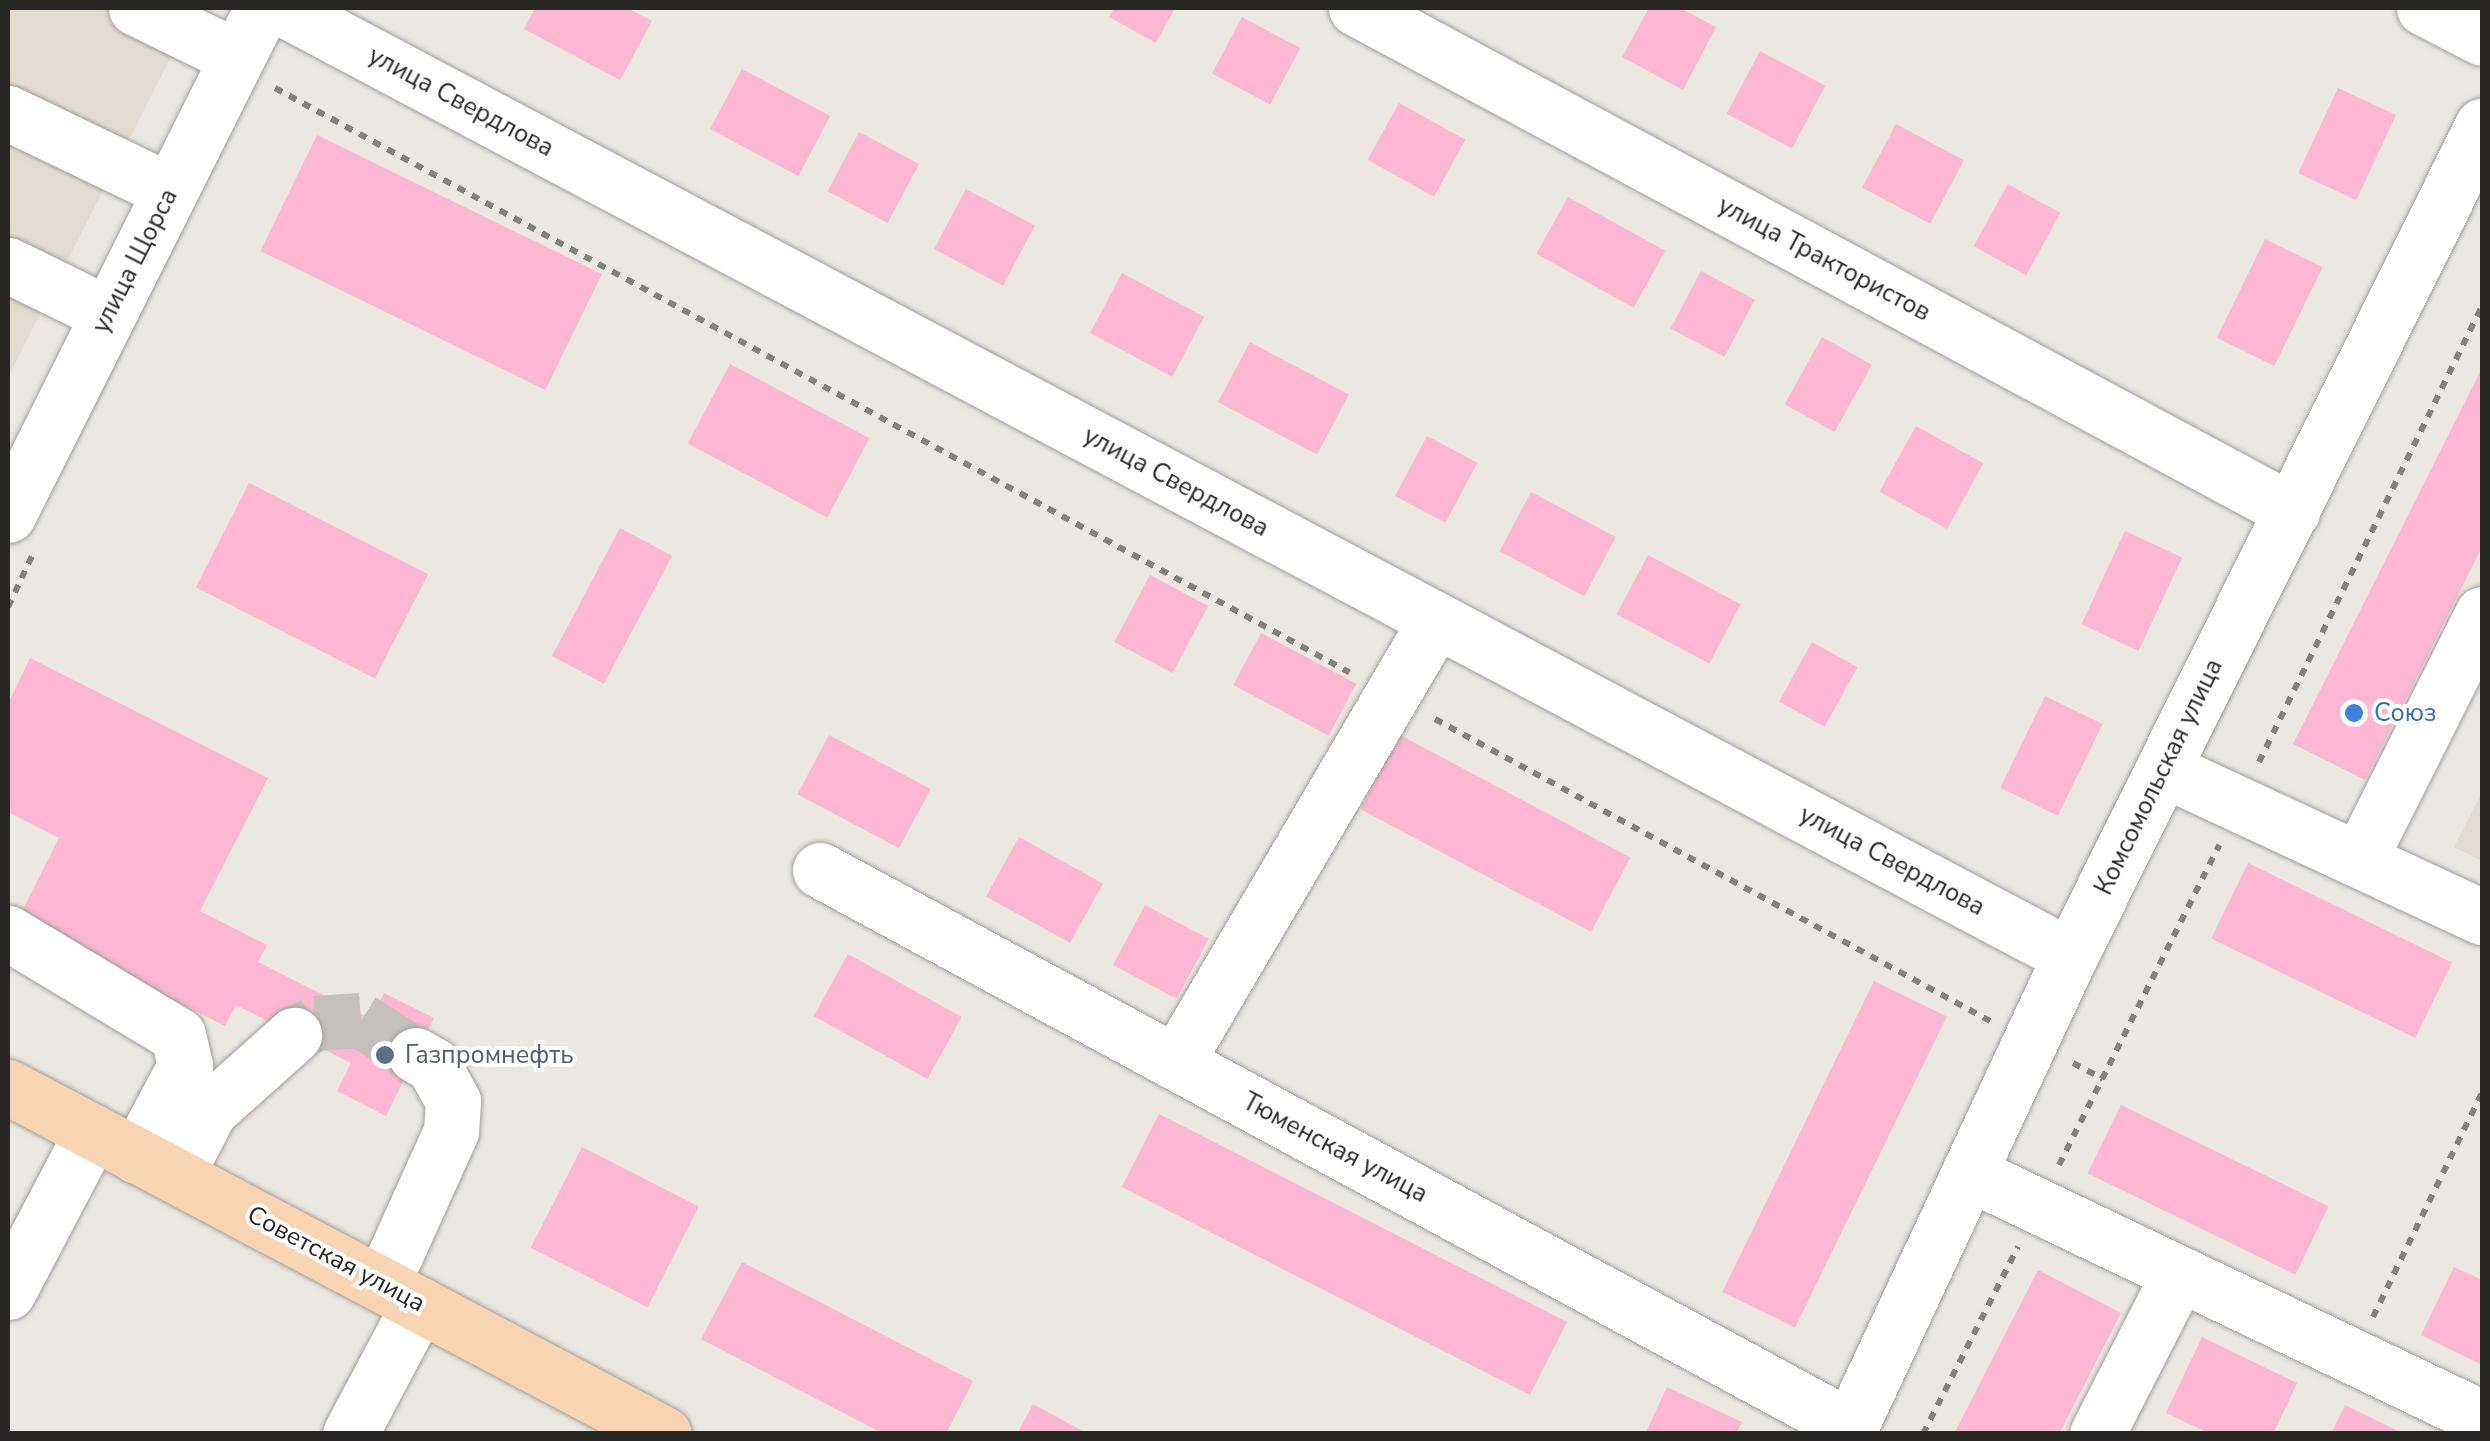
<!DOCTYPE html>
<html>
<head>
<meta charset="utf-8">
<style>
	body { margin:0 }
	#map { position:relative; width:2490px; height:1441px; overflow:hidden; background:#ebe7e1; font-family:"Nunito Sans",sans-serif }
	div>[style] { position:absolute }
	.built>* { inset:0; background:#e4dbd0 }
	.building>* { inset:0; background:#fdb7d2; transform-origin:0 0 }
	.minor-tunnel>* { height:55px; margin-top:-27.5px; transform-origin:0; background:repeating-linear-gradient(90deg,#c4c0bb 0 55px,transparent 0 83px) }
	.path>* { height:6px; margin-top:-3px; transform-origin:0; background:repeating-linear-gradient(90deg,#83817d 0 8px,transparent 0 16px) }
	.roads { filter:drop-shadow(0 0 2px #a19d97) drop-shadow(0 0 2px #a19d97) }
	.minor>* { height:55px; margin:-27.5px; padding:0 27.5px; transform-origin:27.5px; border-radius:27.5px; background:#fff }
	.major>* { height:55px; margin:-27.5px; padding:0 27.5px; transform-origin:27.5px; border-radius:27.5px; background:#f8d4b3 }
	.dots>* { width:28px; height:28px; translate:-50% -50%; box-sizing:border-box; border:5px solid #fff; border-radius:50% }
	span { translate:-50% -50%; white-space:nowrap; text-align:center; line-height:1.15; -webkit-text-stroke:8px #fff; paint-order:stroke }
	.street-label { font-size:25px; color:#272624 }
	.shop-label { font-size:25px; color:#366cbe }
	.left { translate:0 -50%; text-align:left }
	.service-label { font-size:25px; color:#4e5e75 }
	.frame { position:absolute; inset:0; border:10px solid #272624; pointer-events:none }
</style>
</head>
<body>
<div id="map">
	<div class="built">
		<div style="clip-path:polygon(8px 8px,196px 8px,8px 377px)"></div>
		<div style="clip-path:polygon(2482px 792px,2482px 861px,2454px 847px)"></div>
	</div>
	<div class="building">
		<div style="clip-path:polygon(535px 8px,627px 8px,652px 21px,620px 80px,524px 29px)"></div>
		<div style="clip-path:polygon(1115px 8px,1175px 8px,1156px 43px,1109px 17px)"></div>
		<div style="clip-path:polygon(1649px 8px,1680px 8px,1716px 27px,1683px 90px,1622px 57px)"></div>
		<div style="left:1242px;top:17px;width:66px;height:64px;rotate:28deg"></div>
		<div style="left:1760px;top:51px;width:74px;height:71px;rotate:28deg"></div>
		<div style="left:742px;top:69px;width:100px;height:68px;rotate:28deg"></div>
		<div style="left:2338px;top:88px;width:64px;height:94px;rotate:25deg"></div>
		<div style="left:1399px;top:103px;width:76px;height:65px;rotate:29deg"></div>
		<div style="left:1896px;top:124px;width:77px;height:72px;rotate:28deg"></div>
		<div style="left:859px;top:132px;width:68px;height:67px;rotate:28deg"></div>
		<div style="left:317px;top:135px;width:317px;height:129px;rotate:26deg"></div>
		<div style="left:2008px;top:184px;width:60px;height:71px;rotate:29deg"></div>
		<div style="left:966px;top:189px;width:78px;height:68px;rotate:28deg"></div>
		<div style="left:1568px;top:197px;width:111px;height:65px;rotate:29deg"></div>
		<div style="left:2265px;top:239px;width:64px;height:110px;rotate:26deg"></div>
		<div style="left:1701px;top:271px;width:61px;height:65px;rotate:28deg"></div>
		<div style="left:1122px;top:273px;width:93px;height:68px;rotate:28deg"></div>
		<div style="left:1822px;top:337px;width:57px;height:77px;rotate:29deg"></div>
		<div style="left:1250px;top:342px;width:112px;height:68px;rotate:28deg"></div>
		<div style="left:730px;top:364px;width:158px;height:90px;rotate:28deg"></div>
		<div style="clip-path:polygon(2482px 368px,2482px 547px,2365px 780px,2293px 744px)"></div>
		<div style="left:1916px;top:426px;width:77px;height:75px;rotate:29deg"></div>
		<div style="left:1427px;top:436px;width:57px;height:68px;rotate:28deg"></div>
		<div style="left:249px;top:483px;width:201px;height:117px;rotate:27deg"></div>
		<div style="left:1531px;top:492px;width:96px;height:67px;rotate:28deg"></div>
		<div style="left:620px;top:528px;width:59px;height:145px;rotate:28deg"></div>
		<div style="left:2125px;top:531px;width:63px;height:103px;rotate:25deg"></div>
		<div style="left:1648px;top:555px;width:105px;height:67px;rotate:28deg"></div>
		<div style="left:1150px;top:575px;width:66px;height:76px;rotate:28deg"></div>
		<div style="left:1261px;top:633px;width:108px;height:59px;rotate:28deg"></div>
		<div style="left:1812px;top:642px;width:52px;height:68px;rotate:29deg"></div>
		<div style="clip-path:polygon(30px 658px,268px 778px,200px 911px,267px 945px,258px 962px,371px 1019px,384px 993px,434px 1018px,386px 1116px,337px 1091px,351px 1063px,236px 1005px,225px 1026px,17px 921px,59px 838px,8px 812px,8px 704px)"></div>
		<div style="left:2045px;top:696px;width:64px;height:102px;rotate:26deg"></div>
		<div style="left:829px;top:735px;width:115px;height:67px;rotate:28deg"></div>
		<div style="left:1400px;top:735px;width:261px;height:84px;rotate:28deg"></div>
		<div style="left:1019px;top:837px;width:96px;height:68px;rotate:29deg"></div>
		<div style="left:2248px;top:863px;width:227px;height:84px;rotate:26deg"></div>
		<div style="left:1145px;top:905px;width:72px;height:68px;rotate:28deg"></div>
		<div style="left:848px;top:954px;width:130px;height:71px;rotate:29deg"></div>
		<div style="left:1874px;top:981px;width:81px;height:346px;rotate:26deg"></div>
		<div style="left:2121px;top:1105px;width:231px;height:76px;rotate:26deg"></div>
		<div style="left:1159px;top:1114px;width:458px;height:82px;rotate:27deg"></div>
		<div style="left:582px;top:1147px;width:131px;height:113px;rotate:27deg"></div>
		<div style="clip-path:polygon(742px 1262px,973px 1381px,946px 1434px,884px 1434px,701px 1339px)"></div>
		<div style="clip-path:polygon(2454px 1267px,2482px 1280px,2482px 1365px,2421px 1335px)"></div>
		<div style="clip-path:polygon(2038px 1270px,2121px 1313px,2059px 1434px,1954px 1434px)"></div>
		<div style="clip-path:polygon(2202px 1337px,2297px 1383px,2273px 1434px,2211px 1434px,2166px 1413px)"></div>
		<div style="clip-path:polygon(1667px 1387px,1742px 1422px,1736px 1434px,1645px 1434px)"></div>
		<div style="clip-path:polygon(1033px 1404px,1088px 1434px,1017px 1434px)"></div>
		<div style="clip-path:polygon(2345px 1405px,2404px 1434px,2331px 1434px)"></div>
	</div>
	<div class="minor-tunnel">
		<div style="left:294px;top:1035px;width:24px;rotate:-30deg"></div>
		<div style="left:315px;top:1023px;width:46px;rotate:-3.7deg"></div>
		<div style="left:361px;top:1020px;width:65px;rotate:32.5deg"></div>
	</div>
	<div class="path">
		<div style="left:275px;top:88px;width:1223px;rotate:28.54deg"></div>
		<div style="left:8px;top:607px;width:56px;rotate:-64.8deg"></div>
		<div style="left:1435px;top:719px;width:632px;rotate:28.55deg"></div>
		<div style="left:2259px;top:762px;width:508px;rotate:-63.94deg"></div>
		<div style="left:2073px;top:1063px;width:34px;rotate:28deg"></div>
		<div style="left:2059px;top:1165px;width:358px;rotate:-63.4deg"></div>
		<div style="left:2373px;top:1317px;width:249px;rotate:-64.1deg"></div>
		<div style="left:1923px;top:1434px;width:210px;rotate:-63.1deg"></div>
	</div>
	<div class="roads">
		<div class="minor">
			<div style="left:136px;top:8px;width:112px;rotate:25.9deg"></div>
			<div style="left:282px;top:8px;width:2024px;rotate:27.93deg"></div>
			<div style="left:1356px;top:8px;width:1063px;rotate:28.25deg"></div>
			<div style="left:2424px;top:8px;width:65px;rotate:27.3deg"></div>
			<div style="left:8px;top:113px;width:180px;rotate:25.7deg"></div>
			<div style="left:8px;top:265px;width:111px;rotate:26.1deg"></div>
			<div style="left:8px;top:515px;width:567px;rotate:-63.39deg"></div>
			<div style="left:2163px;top:769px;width:352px;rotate:24.9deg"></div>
			<div style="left:2359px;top:860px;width:275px;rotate:-63.4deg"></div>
			<div style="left:820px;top:870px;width:1171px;rotate:28.4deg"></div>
			<div style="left:8px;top:933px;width:198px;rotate:31deg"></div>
			<div style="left:178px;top:1035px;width:32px;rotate:77deg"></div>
			<div style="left:185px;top:1066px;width:102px;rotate:118.1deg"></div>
			<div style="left:1176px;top:1062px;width:513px;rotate:-59.53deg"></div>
			<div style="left:177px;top:1173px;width:71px;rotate:-62.4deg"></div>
			<div style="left:210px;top:1110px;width:113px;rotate:-41.8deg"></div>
			<div style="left:1969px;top:1173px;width:569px;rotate:25.53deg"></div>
			<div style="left:382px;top:1284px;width:168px;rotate:-65.7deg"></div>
			<div style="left:451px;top:1131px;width:30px;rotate:-86deg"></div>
			<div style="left:453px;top:1101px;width:41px;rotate:-119.1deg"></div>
			<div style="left:433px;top:1065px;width:20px;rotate:-150deg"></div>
			<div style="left:8px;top:1292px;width:181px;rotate:-62.3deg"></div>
			<div style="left:350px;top:1434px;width:147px;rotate:-62deg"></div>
			<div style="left:1847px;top:1434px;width:527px;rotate:-64.99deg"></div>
			<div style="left:2070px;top:956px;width:927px;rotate:-63.6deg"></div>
			<div style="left:2097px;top:1434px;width:180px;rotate:-62.9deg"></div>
		</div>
		<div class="major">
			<div style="left:8px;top:1087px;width:742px;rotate:27.88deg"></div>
		</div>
	</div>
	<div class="dots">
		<div style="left:2354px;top:713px;background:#3f7fe0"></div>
		<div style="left:385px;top:1055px;background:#5c6f8a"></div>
	</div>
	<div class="street-label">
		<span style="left:461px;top:102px;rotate:28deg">улица Свердлова</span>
		<span style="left:1824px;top:259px;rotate:28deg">улица Трактористов</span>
		<span style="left:135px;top:261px;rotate:-63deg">улица Щорса</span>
		<span style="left:1176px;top:482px;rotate:28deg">улица Свердлова</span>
		<span style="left:2159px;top:777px;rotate:-64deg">Комсомольская улица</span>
		<span style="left:1892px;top:861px;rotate:28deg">улица Свердлова</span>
		<span style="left:1335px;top:1148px;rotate:28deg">Тюменская улица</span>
		<span style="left:336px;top:1259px;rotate:28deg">Советская улица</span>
	</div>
	<div class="shop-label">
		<span class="left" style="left:2374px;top:713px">Союз</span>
	</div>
	<div class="service-label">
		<span class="left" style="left:405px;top:1055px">Газпромнефть</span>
	</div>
	<div class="frame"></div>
</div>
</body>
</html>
